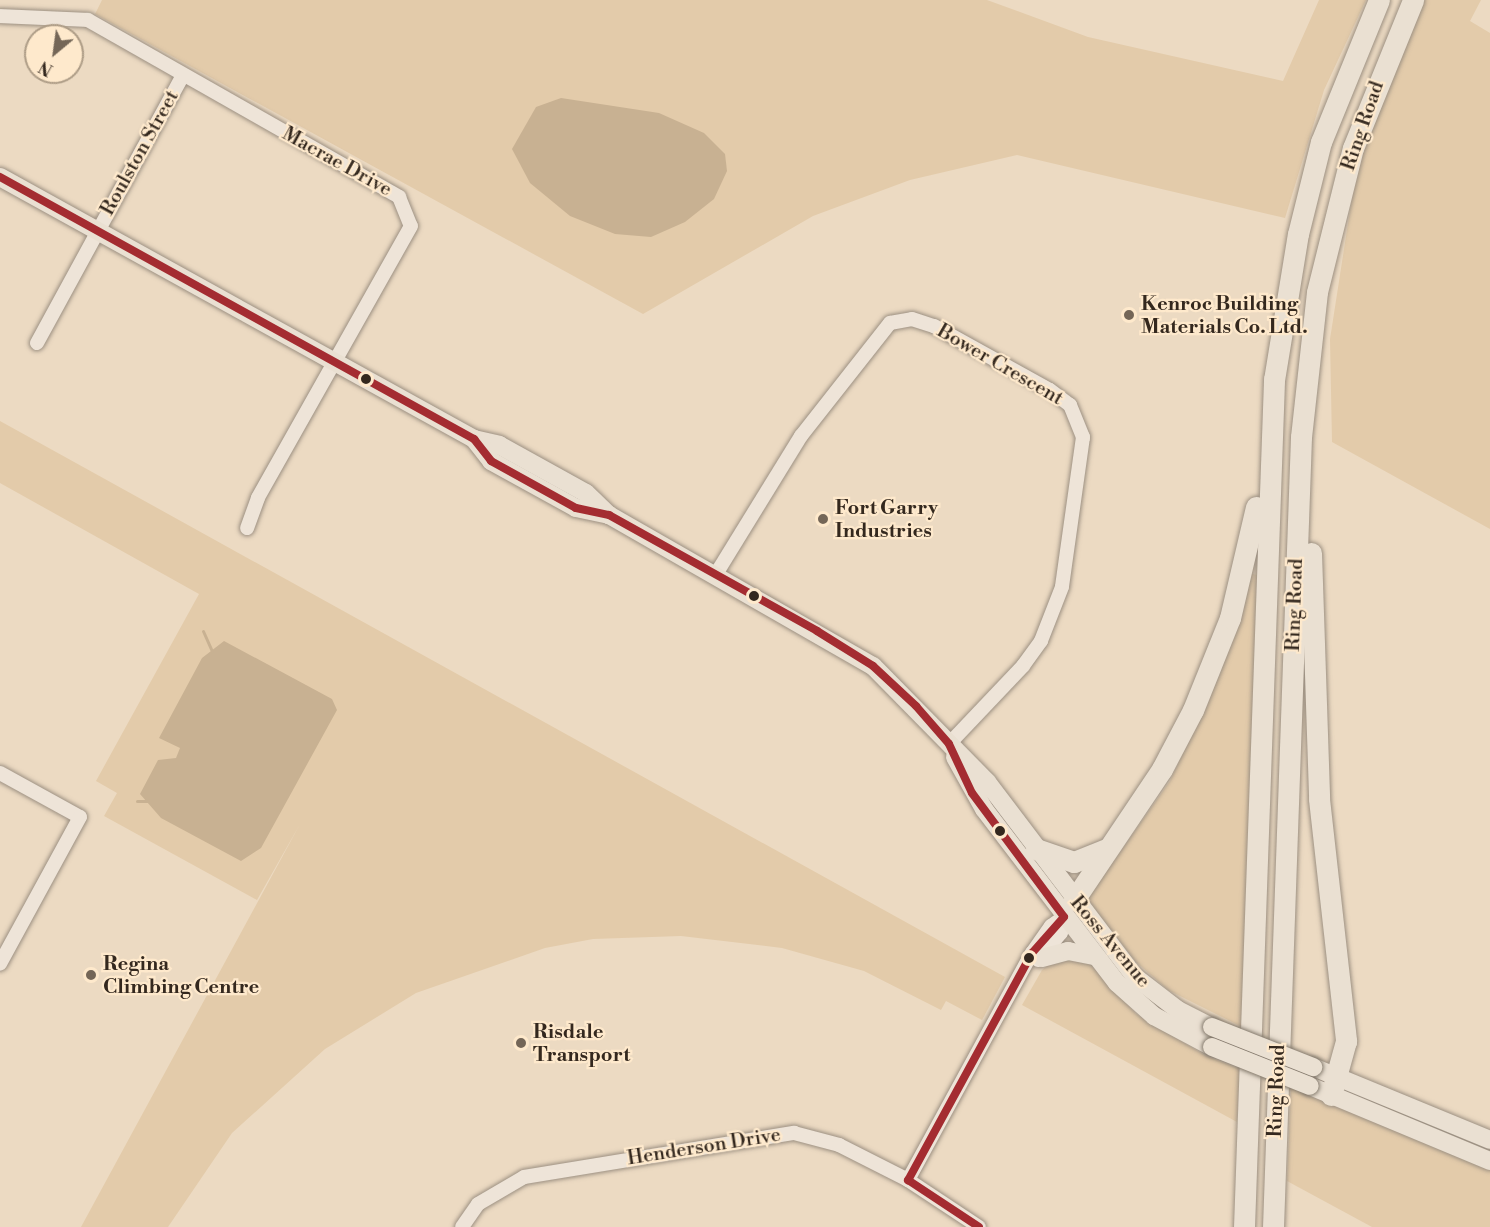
<!DOCTYPE html>
<html>
<head>
<meta charset="utf-8">
<style>
	body { margin:0 }
	#map { position:relative; width:1490px; height:1227px; overflow:hidden; background:#ecdac2; font-family:"Libre Bodoni",serif }
	div>[style] { position:absolute }
	.green>* { inset:0; background:#e3cbaa }
	.water>* { inset:0; background:#c8b192 }
	.stream>* { height:3px; margin:-1.5px; padding:0 1.5px; transform-origin:1.5px; border-radius:1.5px; background:#c8b192 }
	.roads { filter:drop-shadow(0 0 2px #9c9082) drop-shadow(0 0 2px #9c9082) }
	.minor>* { height:14px; margin:-7px; padding:0 7px; transform-origin:7px; border-radius:7px; background:#eee4d8 }
	.major>* { height:18px; margin:-9px; padding:0 9px; transform-origin:9px; border-radius:9px; background:#eae0d2 }
	.highway>* { height:21px; margin:-10.5px; padding:0 10.5px; transform-origin:10.5px; border-radius:10.5px; background:#eae0d2 }
	.bridges { filter:drop-shadow(0 0 2px #83796c) drop-shadow(0 0 2px #83796c) }
	.major-bridge>* { height:18px; margin:-9px; padding:0 9px; transform-origin:9px; border-radius:9px; background:#eae0d2 }
	.bus-1>* { height:8px; margin:-4px; padding:0 4px; transform-origin:4px; border-radius:4px; background:#a42c31 }
	.dots>* { width:16px; height:16px; translate:-50% -50%; box-sizing:border-box; border:3px solid #fee9cc; border-radius:50% }
	span { translate:-50% -50%; white-space:nowrap; text-align:center; line-height:1.15; -webkit-text-stroke:4.5px #fee9cc; paint-order:stroke }
	.street-label { font-size:20px; color:#34281e }
	.poi-label { font-size:20px; color:#34281e; font-weight:700 }
	.left { translate:0 -50%; text-align:left }
	.north { position:absolute; left:24px; top:24px; width:60px; height:60px; box-sizing:border-box; background:#fee9cc; border:2px solid #ad9c86; border-radius:50%; rotate:209deg; font-size:16px; font-weight:700; line-height:24px; text-align:center; color:#34281e }
	.north::after { content:''; display:block; margin:auto; width:21px; height:27px; background:#746657; clip-path:polygon(50% 0,100% 100%,50% 72%,0 100%) }
</style>
</head>
<body>
<div id="map">
	<div class="green">
		<div style="clip-path:polygon(102px 0,987px 0,1088px 37px,1283px 81px,1319px 0,1366px 0,1324px 90px,1285px 218px,1017px 155px,910px 180px,813px 216px,643px 314px,95px 14px)"></div>
		<div style="clip-path:polygon(1425px 0,1481px 0,1470px 21px,1490px 33px,1490px 529px,1332px 442px,1330px 339px,1359px 153px)"></div>
		<div style="clip-path:polygon(0 421px,1005px 977px,982px 1020px,946px 1001px,941px 1010px,864px 971px,782px 948px,681px 936px,593px 939px,545px 948px,416px 993px,325px 1049px,232px 1133px,168px 1227px,81px 1227px,300px 824px,257px 900px,104px 816px,117px 793px,96px 781px,199px 594px,0 483px)"></div>
		<div style="clip-path:polygon(1249px 573px,1257px 575px,1244px 1028px,1168px 990px,1135px 961px,1087px 899px,1170px 781px,1220px 674px)"></div>
		<div style="clip-path:polygon(1056px 959px,1086px 959px,1136px 1014px,1206px 1056px,1240px 1069px,1237px 1122px,1022px 1005px,1042px 970px)"></div>
		<div style="clip-path:polygon(1291px 1087px,1490px 1169px,1490px 1227px,1372px 1227px,1287px 1181px)"></div>
	</div>
	<div class="water">
		<div style="clip-path:polygon(561px 98px,659px 113px,704px 133px,725px 154px,727px 171px,714px 199px,685px 222px,651px 237px,615px 234px,570px 216px,530px 183px,512px 149px,536px 107px)"></div>
		<div style="clip-path:polygon(224px 641px,332px 699px,337px 710px,261px 848px,241px 861px,161px 818px,140px 794px,158px 760px,176px 758px,180px 748px,159px 738px,202px 658px)"></div>
	</div>
	<div class="stream">
		<div style="left:203px;top:631px;width:22px;rotate:66deg"></div>
		<div style="left:137px;top:801px;width:10px"></div>
	</div>
	<div class="roads">
		<div class="minor">
			<div style="left:0;top:16px;width:88px;rotate:2.6deg"></div>
			<div style="left:88px;top:20px;width:358px;rotate:29.6deg"></div>
			<div style="left:399px;top:197px;width:31px;rotate:68deg"></div>
			<div style="left:411px;top:226px;width:312px;rotate:119.4deg"></div>
			<div style="left:258px;top:498px;width:32px;rotate:110deg"></div>
			<div style="left:37px;top:343px;width:305px;rotate:-61.4deg"></div>
			<div style="left:716px;top:574px;width:162px;rotate:-58.4deg"></div>
			<div style="left:801px;top:436px;width:144px;rotate:-51.8deg"></div>
			<div style="left:890px;top:323px;width:22px;rotate:-10deg"></div>
			<div style="left:912px;top:319px;width:23px;rotate:18deg"></div>
			<div style="left:934px;top:326px;width:132px;rotate:28.9deg"></div>
			<div style="left:1050px;top:390px;width:25px;rotate:37deg"></div>
			<div style="left:1070px;top:405px;width:35px;rotate:68deg"></div>
			<div style="left:1083px;top:437px;width:151px;rotate:98deg"></div>
			<div style="left:1062px;top:587px;width:58px;rotate:111.3deg"></div>
			<div style="left:1041px;top:641px;width:31px;rotate:126deg"></div>
			<div style="left:1023px;top:666px;width:108px;rotate:133.5deg"></div>
			<div style="left:0;top:773px;width:91px;rotate:28.8deg"></div>
			<div style="left:80px;top:817px;width:167px;rotate:118.6deg"></div>
			<div style="left:1038px;top:960px;width:35px;rotate:-50deg"></div>
			<div style="left:1061px;top:933px;width:20px;rotate:-75deg"></div>
			<div style="left:908px;top:1180px;width:259px;rotate:-61.4deg"></div>
			<div style="left:1032px;top:953px;width:33px;rotate:-55deg"></div>
			<div style="left:1051px;top:926px;width:16px;rotate:-35deg"></div>
			<div style="left:462px;top:1227px;width:28px;rotate:-55deg"></div>
			<div style="left:478px;top:1204px;width:53px;rotate:-30.4deg"></div>
			<div style="left:524px;top:1177px;width:274px;rotate:-9.3deg"></div>
			<div style="left:794px;top:1133px;width:47px;rotate:14.9deg"></div>
			<div style="left:839px;top:1145px;width:77px;rotate:26.9deg"></div>
			<div style="left:908px;top:1180px;width:85px;rotate:33.5deg"></div>
		</div>
		<div class="major">
			<div style="left:0;top:177px;width:542px;rotate:28.93deg"></div>
			<div style="left:474px;top:439px;width:26px;rotate:13deg"></div>
			<div style="left:499px;top:445px;width:99px;rotate:28.9deg"></div>
			<div style="left:586px;top:493px;width:32px;rotate:44deg"></div>
			<div style="left:609px;top:515px;width:304px;rotate:29.8deg"></div>
			<div style="left:873px;top:666px;width:163px;rotate:45.5deg"></div>
			<div style="left:987px;top:782px;width:245px;rotate:52.8deg"></div>
			<div style="left:1135px;top:977px;width:54px;rotate:37.5deg"></div>
			<div style="left:1178px;top:1010px;width:38px;rotate:27deg"></div>
			<div style="left:474px;top:439px;width:28px;rotate:52deg"></div>
			<div style="left:491px;top:461px;width:97px;rotate:28.9deg"></div>
			<div style="left:576px;top:508px;width:34px;rotate:12deg"></div>
			<div style="left:955px;top:757px;width:60px;rotate:60.9deg"></div>
			<div style="left:984px;top:809px;width:219px;rotate:52.6deg"></div>
			<div style="left:1117px;top:983px;width:50px;rotate:41.7deg"></div>
			<div style="left:1154px;top:1016px;width:66px;rotate:28.1deg"></div>
			<div style="left:1042px;top:958px;width:27px;rotate:-15deg"></div>
			<div style="left:1068px;top:951px;width:26px;rotate:11deg"></div>
			<div style="left:1313px;top:1067px;width:191px;rotate:22.4deg"></div>
			<div style="left:1310px;top:1086px;width:195px;rotate:22.6deg"></div>
		</div>
		<div class="highway">
			<div style="left:1311px;top:553px;width:246px;rotate:88.1deg"></div>
			<div style="left:1319px;top:799px;width:244px;rotate:83.6deg"></div>
			<div style="left:1346px;top:1041px;width:56px;rotate:105.5deg"></div>
			<div style="left:1036px;top:849px;width:40px;rotate:18.9deg"></div>
			<div style="left:1074px;top:862px;width:35px;rotate:-22deg"></div>
			<div style="left:1074px;top:900px;width:158px;rotate:-56.1deg"></div>
			<div style="left:1162px;top:769px;width:67px;rotate:-62.3deg"></div>
			<div style="left:1193px;top:710px;width:99px;rotate:-68.1deg"></div>
			<div style="left:1230px;top:618px;width:114px;rotate:-76.8deg"></div>
			<div style="left:1244px;top:1227px;width:848px;rotate:-87.97deg"></div>
			<div style="left:1274px;top:380px;width:148px;rotate:-80.7deg"></div>
			<div style="left:1298px;top:234px;width:95px;rotate:-76deg"></div>
			<div style="left:1321px;top:142px;width:153px;rotate:-67.8deg"></div>
			<div style="left:1273px;top:1227px;width:790px;rotate:-87.97deg"></div>
			<div style="left:1301px;top:437px;width:146px;rotate:-83.7deg"></div>
			<div style="left:1317px;top:292px;width:148px;rotate:-76deg"></div>
			<div style="left:1353px;top:148px;width:160px;rotate:-67.9deg"></div>
		</div>
	</div>
	<div class="bridges">
		<div class="major-bridge">
			<div style="left:1212px;top:1027px;width:109px;rotate:21.6deg"></div>
			<div style="left:1212px;top:1047px;width:105px;rotate:21.7deg"></div>
		</div>
	</div>
	<div class="bus-1">
		<div style="left:0;top:177px;width:542px;rotate:28.93deg"></div>
		<div style="left:474px;top:439px;width:28px;rotate:52deg"></div>
		<div style="left:491px;top:461px;width:97px;rotate:28.9deg"></div>
		<div style="left:576px;top:508px;width:34px;rotate:12deg"></div>
		<div style="left:609px;top:515px;width:238px;rotate:29.1deg"></div>
		<div style="left:817px;top:631px;width:66px;rotate:32deg"></div>
		<div style="left:873px;top:666px;width:59px;rotate:42.9deg"></div>
		<div style="left:916px;top:706px;width:50px;rotate:49deg"></div>
		<div style="left:949px;top:744px;width:54px;rotate:64.9deg"></div>
		<div style="left:972px;top:793px;width:154px;rotate:53.4deg"></div>
		<div style="left:1064px;top:917px;width:48px;rotate:131.6deg"></div>
		<div style="left:1032px;top:953px;width:259px;rotate:118.6deg"></div>
		<div style="left:908px;top:1180px;width:85px;rotate:33.5deg"></div>
	</div>
	<div class="dots">
		<div style="left:1129px;top:315px;background:#746657"></div>
		<div style="left:366px;top:379px;background:#34281e"></div>
		<div style="left:823px;top:519px;background:#746657"></div>
		<div style="left:754px;top:596px;background:#34281e"></div>
		<div style="left:1000px;top:831px;background:#34281e"></div>
		<div style="left:1029px;top:958px;background:#34281e"></div>
		<div style="left:91px;top:975px;background:#746657"></div>
		<div style="left:521px;top:1043px;background:#746657"></div>
	</div>
	<div class="street-label">
		<span style="left:1363px;top:126px;rotate:-71deg">Ring Road</span>
		<span style="left:140px;top:153px;rotate:-61deg">Roulston Street</span>
		<span style="left:337px;top:162px;rotate:29deg">Macrae Drive</span>
		<span style="left:1000px;top:365px;rotate:30deg">Bower Crescent</span>
		<span style="left:1295px;top:605px;rotate:-88deg">Ring Road</span>
		<span style="left:1110px;top:942px;rotate:50deg">Ross Avenue</span>
		<span style="left:1277px;top:1091px;rotate:-88deg">Ring Road</span>
		<span style="left:704px;top:1147px;rotate:-9deg">Henderson Drive</span>
	</div>
	<div class="poi-label">
		<span class="left" style="left:1141px;top:316px">Kenroc Building<br>Materials Co. Ltd.</span>
		<span class="left" style="left:835px;top:520px">Fort Garry<br>Industries</span>
		<span class="left" style="left:103px;top:976px">Regina<br>Climbing Centre</span>
		<span class="left" style="left:533px;top:1044px">Risdale<br>Transport</span>
	</div>
	<div class="north">N</div>
</div>
</body>
</html>
